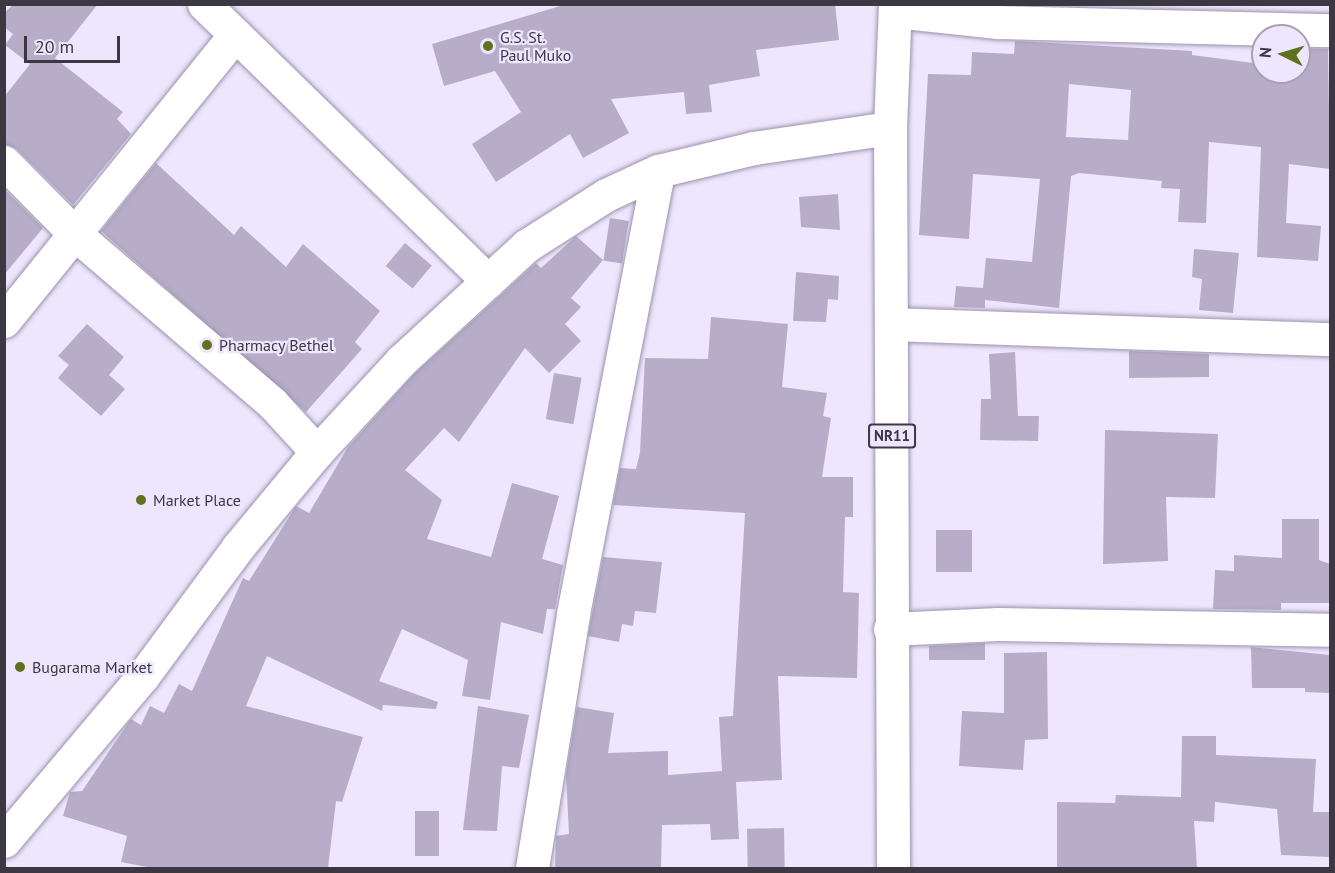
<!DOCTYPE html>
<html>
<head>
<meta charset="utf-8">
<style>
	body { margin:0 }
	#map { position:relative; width:1335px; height:873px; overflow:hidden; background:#eee6fd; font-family:"PT Sans",sans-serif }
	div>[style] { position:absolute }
	.building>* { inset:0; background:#b7adc8; transform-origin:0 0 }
	.roads { filter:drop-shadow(0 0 2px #9b92ad) drop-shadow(0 0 2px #9b92ad) }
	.minor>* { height:33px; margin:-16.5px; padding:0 16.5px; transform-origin:16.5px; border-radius:16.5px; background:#fff }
	.trunk>* { height:33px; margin:-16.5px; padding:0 16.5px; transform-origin:16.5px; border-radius:16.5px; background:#fff }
	.dots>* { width:16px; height:16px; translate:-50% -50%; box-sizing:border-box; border:3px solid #eee6fd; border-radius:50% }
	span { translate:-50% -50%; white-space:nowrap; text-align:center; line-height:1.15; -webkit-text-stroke:4.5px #eee6fd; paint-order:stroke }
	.shield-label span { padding:2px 4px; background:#eee6fd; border:2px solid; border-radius:4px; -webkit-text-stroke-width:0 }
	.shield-label { font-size:15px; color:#3c3843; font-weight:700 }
	.poi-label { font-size:16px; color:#3c3843 }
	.left { translate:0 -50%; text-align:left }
	.frame { position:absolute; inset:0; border:6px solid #3c3843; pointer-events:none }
	.north { position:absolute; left:1251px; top:24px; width:60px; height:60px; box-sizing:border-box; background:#eee6fd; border:2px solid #a7a0b3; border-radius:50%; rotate:275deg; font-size:16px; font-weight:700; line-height:24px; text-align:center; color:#3c3843 }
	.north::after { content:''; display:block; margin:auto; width:21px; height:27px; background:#5f711f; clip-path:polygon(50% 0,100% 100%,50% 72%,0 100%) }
	.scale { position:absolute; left:24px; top:36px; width:96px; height:27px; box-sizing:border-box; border:3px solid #3c3843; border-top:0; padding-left:8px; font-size:18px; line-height:21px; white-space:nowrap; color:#3c3843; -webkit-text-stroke:4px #eee6fd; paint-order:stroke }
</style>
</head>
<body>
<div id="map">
	<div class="building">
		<div style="clip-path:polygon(14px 4px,98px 4px,55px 58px,123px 112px,117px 119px,131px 134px,73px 205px,17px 149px,4px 144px,4px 97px,30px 64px,5px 45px,13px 34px,4px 27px,4px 13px)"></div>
		<div style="clip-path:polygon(567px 4px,835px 4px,839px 40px,756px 50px,760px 76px,709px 85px,712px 112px,686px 114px,684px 92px,611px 99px,629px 133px,583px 158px,570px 134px,496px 182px,472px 144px,521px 112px,495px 71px,444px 86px,432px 44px)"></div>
		<div style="clip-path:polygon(evenodd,1015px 41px,1192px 51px,1192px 55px,1261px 64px,1263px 47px,1263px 72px,1299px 72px,1299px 48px,1328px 49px,1330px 169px,1289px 164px,1286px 223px,1321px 226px,1318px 261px,1257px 257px,1261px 147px,1209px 142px,1206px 223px,1178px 222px,1180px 189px,1161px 188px,1162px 181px,1079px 173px,1071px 176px,1059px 308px,985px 300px,985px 308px,954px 307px,956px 286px,983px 288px,986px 258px,1032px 262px,1040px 179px,973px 174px,969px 239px,919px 235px,928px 74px,971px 75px,972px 52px,1014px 54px,1015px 41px,1069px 84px,1131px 90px,1128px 140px,1066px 137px,1069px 84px)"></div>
		<div style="clip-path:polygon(156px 163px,234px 235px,241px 226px,286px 267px,303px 244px,380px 311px,355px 342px,362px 349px,306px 412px,101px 231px)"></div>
		<div style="clip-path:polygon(4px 189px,43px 228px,4px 275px)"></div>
		<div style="clip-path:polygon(838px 194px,840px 230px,801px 227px,799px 197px)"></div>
		<div style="left:610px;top:218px;width:19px;height:43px;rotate:9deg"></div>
		<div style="clip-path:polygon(576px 236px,603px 260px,571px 298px,581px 307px,565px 324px,581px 341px,549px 373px,525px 348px,459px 442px,444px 428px,405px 470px,442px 500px,427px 539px,491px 557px,512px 483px,559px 496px,542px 559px,563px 565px,555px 609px,547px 609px,543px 634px,501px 622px,490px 700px,462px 696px,468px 660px,402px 629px,379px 681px,438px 702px,436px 709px,383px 705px,382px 711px,267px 656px,246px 706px,363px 737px,342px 802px,336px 801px,328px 868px,152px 868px,121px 862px,127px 836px,63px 816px,70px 792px,82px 791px,131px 719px,141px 725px,150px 706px,164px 713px,179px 684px,192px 691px,243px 578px,249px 581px,296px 506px,309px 513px,348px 447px,414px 374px,536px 263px,541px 268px)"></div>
		<div style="left:405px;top:243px;width:35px;height:30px;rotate:40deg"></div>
		<div style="clip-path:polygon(1194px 249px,1239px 253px,1233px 313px,1199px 310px,1202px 279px,1192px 277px)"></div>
		<div style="clip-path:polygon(796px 272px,839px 276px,838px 300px,828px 299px,826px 322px,793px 321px)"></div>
		<div style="clip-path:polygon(711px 317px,788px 324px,782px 387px,827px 393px,823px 416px,831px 418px,822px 477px,853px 477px,853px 517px,845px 517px,843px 592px,859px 593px,857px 678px,778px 676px,782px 780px,736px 782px,739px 839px,711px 840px,710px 824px,662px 825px,661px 868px,555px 868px,556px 836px,569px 834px,566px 775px,577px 707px,614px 713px,608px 753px,668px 751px,668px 775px,722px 771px,719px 717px,733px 716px,745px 513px,613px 505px,620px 468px,636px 469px,640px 452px,645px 358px,708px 359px)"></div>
		<div style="clip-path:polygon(87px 324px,124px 357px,109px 375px,125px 389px,101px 416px,58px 378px,69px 365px,58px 356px)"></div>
		<div style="clip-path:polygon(1129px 351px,1209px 354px,1209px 377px,1129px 378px)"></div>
		<div style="clip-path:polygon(1015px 352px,1018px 416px,1039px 416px,1038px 441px,980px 440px,981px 399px,991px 399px,989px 354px)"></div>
		<div style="left:554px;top:373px;width:28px;height:47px;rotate:10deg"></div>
		<div style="clip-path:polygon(1105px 430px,1218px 434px,1215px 498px,1166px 497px,1168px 561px,1103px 564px)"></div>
		<div style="clip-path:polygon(1282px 519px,1319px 519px,1319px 560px,1330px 564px,1330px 603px,1281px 603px,1281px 610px,1213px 609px,1215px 570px,1234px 571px,1234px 555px,1282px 558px)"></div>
		<div style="left:936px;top:530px;width:36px;height:42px"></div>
		<div style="clip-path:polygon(603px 557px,662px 562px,656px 613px,635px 611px,633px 626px,622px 624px,619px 642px,588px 636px)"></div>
		<div style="clip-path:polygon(985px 643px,985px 660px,929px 660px,929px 646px)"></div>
		<div style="clip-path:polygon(1251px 647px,1330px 655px,1330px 693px,1305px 692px,1305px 688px,1252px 688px)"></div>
		<div style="clip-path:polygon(1047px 652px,1048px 739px,1025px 740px,1023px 770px,959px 766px,962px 711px,1004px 713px,1004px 653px)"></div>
		<div style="clip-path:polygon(478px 706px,529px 715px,519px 768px,502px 766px,497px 831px,463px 830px)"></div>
		<div style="clip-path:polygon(1182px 736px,1216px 736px,1216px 755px,1316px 759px,1313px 812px,1330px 812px,1330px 857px,1281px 855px,1277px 809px,1215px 802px,1214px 822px,1194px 821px,1197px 868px,1057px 868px,1057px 802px,1115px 803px,1116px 795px,1181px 797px)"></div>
		<div style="left:415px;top:811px;width:24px;height:45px"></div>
		<div style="left:784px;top:828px;width:40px;height:37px;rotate:89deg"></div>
	</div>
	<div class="roads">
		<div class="minor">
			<div style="left:204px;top:4px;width:397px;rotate:44.3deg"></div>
			<div style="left:895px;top:11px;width:103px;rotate:6.2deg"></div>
			<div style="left:997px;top:22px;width:333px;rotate:1.4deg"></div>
			<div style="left:4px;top:162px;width:101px;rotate:45.4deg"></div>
			<div style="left:75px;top:234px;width:261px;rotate:40.6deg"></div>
			<div style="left:273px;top:404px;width:65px;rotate:47.5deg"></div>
			<div style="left:4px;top:321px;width:368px;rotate:-51.1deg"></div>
			<div style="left:892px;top:324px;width:438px;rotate:2deg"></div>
			<div style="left:890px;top:629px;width:108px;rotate:-2.7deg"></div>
			<div style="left:998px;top:624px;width:332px;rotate:1deg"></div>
			<div style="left:4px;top:841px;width:216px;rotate:-49.9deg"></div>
			<div style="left:143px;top:676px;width:160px;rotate:-53.6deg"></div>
			<div style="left:238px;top:547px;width:124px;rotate:-50.3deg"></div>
			<div style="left:317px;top:452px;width:124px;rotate:-47.3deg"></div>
			<div style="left:401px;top:361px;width:170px;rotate:-42.6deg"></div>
			<div style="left:526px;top:246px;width:95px;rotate:-32.5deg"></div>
			<div style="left:606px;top:195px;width:57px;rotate:-24.8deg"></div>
			<div style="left:658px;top:171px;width:99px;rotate:-13.5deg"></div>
			<div style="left:754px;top:148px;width:137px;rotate:-8.4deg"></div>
			<div style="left:532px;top:868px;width:257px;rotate:-80.8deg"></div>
			<div style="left:573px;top:614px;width:451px;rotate:-79.1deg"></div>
		</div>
		<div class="trunk">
			<div style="left:893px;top:868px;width:740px;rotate:-90.23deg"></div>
			<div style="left:890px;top:128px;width:124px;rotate:-87.7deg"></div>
		</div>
	</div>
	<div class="dots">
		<div style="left:488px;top:46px;background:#5f711f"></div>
		<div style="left:207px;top:345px;background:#5f711f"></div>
		<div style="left:141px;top:500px;background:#5f711f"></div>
		<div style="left:20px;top:667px;background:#5f711f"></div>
	</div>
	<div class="shield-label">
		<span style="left:892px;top:436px">NR11</span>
	</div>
	<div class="poi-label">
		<span class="left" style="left:500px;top:46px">G.S. St.<br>Paul Muko</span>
		<span class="left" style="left:219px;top:345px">Pharmacy Bethel</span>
		<span class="left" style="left:153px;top:500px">Market Place</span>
		<span class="left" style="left:32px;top:667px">Bugarama Market</span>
	</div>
	<div class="frame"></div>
	<div class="north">N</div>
	<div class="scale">20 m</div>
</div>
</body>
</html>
